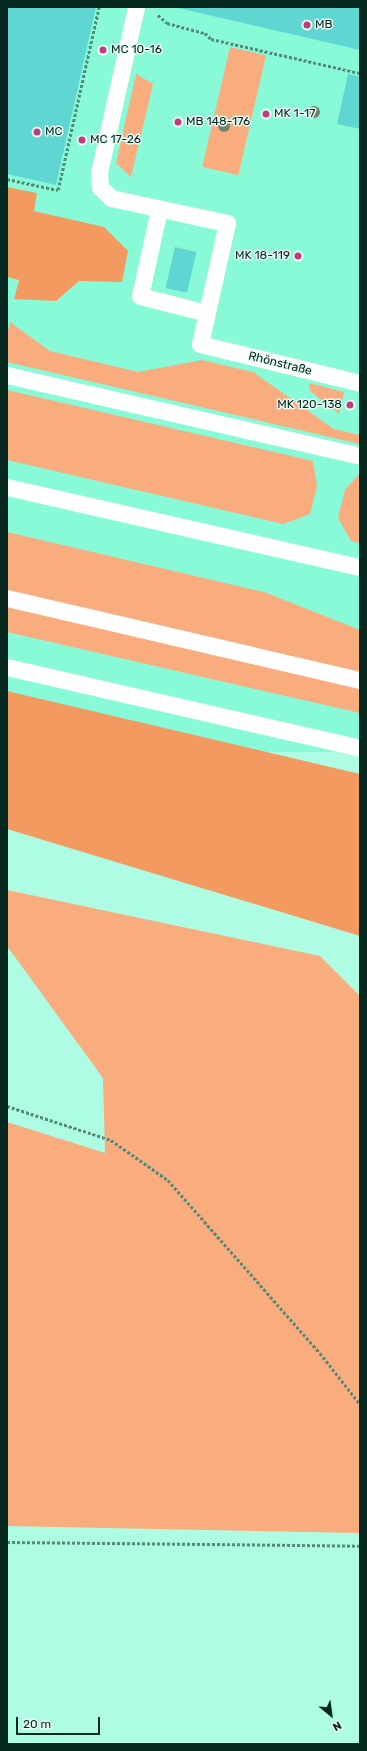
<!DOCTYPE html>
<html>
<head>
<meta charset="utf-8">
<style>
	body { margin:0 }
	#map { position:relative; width:367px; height:1751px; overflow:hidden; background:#aefce3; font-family:Rubik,sans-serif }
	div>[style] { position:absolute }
	.built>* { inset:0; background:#88fad8; transform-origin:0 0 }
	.green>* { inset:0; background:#f9ad7f; transform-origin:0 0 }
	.forest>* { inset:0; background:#f39a61 }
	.building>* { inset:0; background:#60d6d2; transform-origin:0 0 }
	.path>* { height:2.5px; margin-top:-1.25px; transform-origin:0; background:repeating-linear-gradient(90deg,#548a7a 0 3px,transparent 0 5px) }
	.lane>* { height:17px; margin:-8.5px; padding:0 8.5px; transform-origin:8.5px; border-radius:8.5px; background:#fff }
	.trees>* { width:12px; height:12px; margin:-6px; border-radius:50%; background:#74846b }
	.dots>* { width:11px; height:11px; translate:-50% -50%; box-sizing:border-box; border:2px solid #e9fcf5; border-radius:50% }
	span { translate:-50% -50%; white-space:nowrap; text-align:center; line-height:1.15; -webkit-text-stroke:3px #e9fcf5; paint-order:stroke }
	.poi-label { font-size:12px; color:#06281f }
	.left { translate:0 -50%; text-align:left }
	.right { translate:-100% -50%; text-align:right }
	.street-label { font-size:12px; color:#06281f }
	.frame { position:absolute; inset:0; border:8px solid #06281f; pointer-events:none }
	.north { position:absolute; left:311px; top:1695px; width:40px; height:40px; -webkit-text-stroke:3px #e9fcf5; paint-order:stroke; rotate:151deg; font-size:11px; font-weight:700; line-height:16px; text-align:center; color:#06281f }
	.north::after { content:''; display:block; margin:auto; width:14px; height:18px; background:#06281f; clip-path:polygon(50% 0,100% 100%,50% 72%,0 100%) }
	.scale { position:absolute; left:16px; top:1717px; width:84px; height:18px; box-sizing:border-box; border:2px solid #06281f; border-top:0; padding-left:5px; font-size:12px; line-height:14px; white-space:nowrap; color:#06281f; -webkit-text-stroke:3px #e9fcf5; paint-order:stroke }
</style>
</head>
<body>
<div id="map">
	<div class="built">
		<div style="left:7px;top:7px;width:353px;height:745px"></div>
	</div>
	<div class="green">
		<div style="left:230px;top:47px;width:37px;height:123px;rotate:13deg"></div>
		<div style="clip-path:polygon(136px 74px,153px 84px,131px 177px,116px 163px)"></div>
		<div style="clip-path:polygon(10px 322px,50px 351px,138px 372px,202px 360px,253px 372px,334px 429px,360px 435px,360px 444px,7px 362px,7px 336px)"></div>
		<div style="clip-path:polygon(309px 383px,344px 392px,339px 414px,310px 391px)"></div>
		<div style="clip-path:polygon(7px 390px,313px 461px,317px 486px,310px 514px,283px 524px,7px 460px)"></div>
		<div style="clip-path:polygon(360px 473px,360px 543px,351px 541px,338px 518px,345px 490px)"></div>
		<div style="clip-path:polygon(7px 532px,264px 592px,360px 630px,360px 713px,7px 632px)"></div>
		<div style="clip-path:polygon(7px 890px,320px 956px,360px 996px,360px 1533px,7px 1526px,7px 1122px,105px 1153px,103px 1078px,7px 946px)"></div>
	</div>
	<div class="forest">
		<div style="clip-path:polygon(7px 187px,37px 193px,34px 211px,104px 227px,128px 251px,122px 282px,79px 281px,56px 301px,14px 299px,19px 280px,7px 277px)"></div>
		<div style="clip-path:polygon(7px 691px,360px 774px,360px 936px,7px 829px)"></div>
	</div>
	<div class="building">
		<div style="clip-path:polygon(7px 7px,96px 7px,56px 185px,7px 174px)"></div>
		<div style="clip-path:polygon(178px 7px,360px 7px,360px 50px,178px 8px)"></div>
		<div style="clip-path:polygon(348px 74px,360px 77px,360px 129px,337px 124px)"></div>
		<div style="left:175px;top:247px;width:22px;height:42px;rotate:13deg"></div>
	</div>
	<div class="path">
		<div style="left:158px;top:15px;width:12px;rotate:42deg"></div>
		<div style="left:167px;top:23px;width:39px;rotate:15deg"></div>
		<div style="left:205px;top:33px;width:8px;rotate:45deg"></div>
		<div style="left:211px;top:39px;width:153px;rotate:12.9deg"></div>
		<div style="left:7px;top:179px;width:52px;rotate:12.2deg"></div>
		<div style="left:58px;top:190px;width:188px;rotate:-77.4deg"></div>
		<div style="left:7px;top:1106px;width:109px;rotate:18.1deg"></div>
		<div style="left:111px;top:1140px;width:70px;rotate:35.1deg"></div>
		<div style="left:168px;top:1180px;width:230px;rotate:48.7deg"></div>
		<div style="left:320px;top:1353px;width:65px;rotate:51.9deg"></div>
		<div style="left:7px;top:1542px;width:353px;rotate:0.6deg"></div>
	</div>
	<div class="lane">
		<div style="left:136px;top:7px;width:169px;rotate:102.6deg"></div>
		<div style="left:99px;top:172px;width:15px;rotate:86deg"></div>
		<div style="left:100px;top:187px;width:16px;rotate:45deg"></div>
		<div style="left:111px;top:198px;width:119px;rotate:12.2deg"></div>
		<div style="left:227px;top:223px;width:124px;rotate:102.6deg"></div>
		<div style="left:200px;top:344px;width:165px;rotate:13.7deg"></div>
		<div style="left:159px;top:209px;width:89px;rotate:102.3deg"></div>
		<div style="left:140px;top:296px;width:69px;rotate:14.2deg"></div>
		<div style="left:7px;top:375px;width:362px;rotate:12.9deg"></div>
		<div style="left:7px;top:487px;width:362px;rotate:12.8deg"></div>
		<div style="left:7px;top:598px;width:362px;rotate:13.1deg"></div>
		<div style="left:7px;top:667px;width:362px;rotate:12.9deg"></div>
	</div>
	<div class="trees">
		<div style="left:314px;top:112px"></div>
		<div style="left:224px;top:126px"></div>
	</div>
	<div class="dots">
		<div style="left:307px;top:25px;background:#c03c81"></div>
		<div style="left:103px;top:50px;background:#c03c81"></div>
		<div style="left:266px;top:114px;background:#c03c81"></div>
		<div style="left:178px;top:122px;background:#c03c81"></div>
		<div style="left:37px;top:132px;background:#c03c81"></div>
		<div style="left:82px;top:140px;background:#c03c81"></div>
		<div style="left:298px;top:256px;background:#c03c81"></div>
		<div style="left:350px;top:405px;background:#c03c81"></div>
	</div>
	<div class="poi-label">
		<span class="left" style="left:315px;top:25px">MB</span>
		<span class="left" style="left:111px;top:50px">MC 10-16</span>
		<span class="left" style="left:274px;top:114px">MK 1-17</span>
		<span class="left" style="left:186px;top:122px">MB 148-176</span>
		<span class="left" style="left:45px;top:132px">MC</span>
		<span class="left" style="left:90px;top:140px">MC 17-26</span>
		<span class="right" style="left:290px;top:256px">MK 18-119</span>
		<span class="right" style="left:342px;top:405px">MK 120-138</span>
	</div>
	<div class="street-label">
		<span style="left:280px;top:364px;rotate:14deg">Rhönstraße</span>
	</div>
	<div class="frame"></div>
	<div class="north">N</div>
	<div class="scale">20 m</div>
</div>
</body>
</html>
